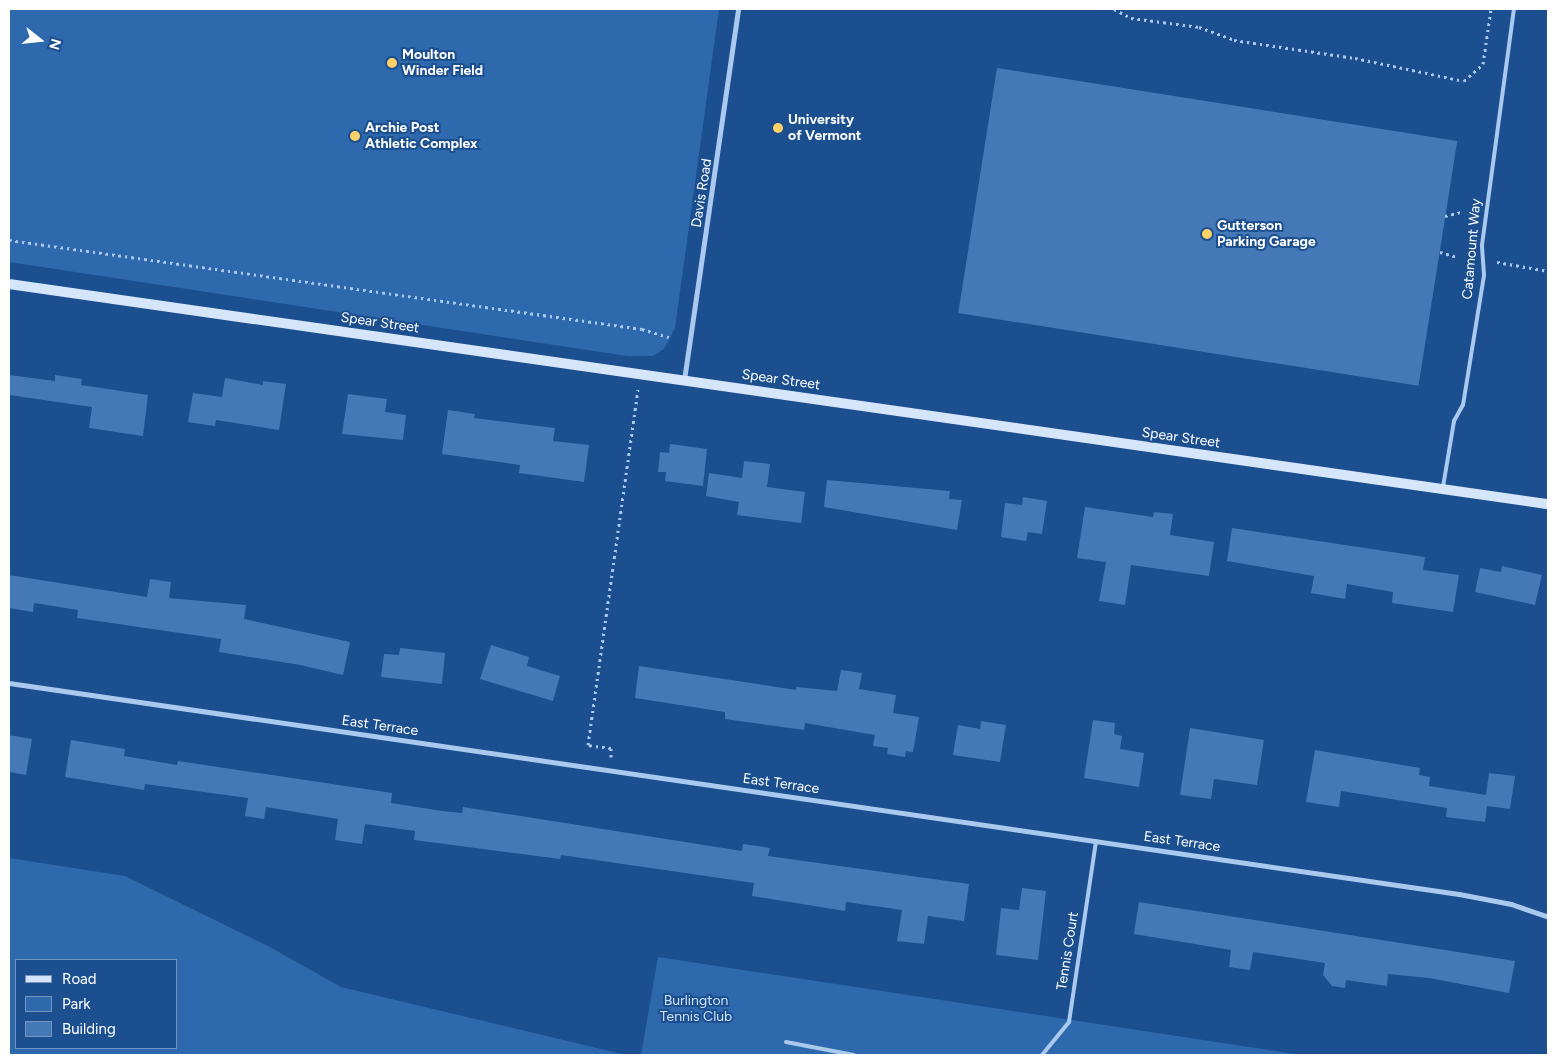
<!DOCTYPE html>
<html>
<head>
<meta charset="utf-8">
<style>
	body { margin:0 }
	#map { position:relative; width:1557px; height:1064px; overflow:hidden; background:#1b4f8f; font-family:Figtree,sans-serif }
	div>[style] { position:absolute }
	.green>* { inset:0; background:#2e69ad }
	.building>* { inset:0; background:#4478b7; transform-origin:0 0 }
	.path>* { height:3px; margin-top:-1.5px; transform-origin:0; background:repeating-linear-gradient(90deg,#a9c9ee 0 2.5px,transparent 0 6.5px) }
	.service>* { height:4px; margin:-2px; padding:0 2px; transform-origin:2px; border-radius:2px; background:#a9c9ee }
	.minor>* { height:5px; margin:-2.5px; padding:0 2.5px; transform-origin:2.5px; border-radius:2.5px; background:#a9c9ee }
	.secondary>* { height:10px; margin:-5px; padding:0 5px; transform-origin:5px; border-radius:5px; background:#d6e6fa }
	.dots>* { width:14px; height:14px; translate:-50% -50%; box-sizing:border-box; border:2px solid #1b4f8f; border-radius:50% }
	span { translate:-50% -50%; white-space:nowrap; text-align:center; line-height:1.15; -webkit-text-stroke:4px #1b4f8f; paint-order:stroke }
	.poi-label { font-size:14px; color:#fff; font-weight:700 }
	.left { translate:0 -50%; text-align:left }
	.street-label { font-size:14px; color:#fff }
	.park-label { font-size:14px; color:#cfe3fa }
	.frame { position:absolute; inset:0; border:10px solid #fff; pointer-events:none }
	.legend { position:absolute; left:15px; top:959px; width:162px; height:90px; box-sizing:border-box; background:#1b4f8f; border:1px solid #7695bc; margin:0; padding:6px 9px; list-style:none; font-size:15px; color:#fff }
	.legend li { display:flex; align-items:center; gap:10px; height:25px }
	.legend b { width:25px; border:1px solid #7695bc }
	.north { position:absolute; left:15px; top:15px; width:50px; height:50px; -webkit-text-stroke:4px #1b4f8f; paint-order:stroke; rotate:106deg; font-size:14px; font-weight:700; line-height:20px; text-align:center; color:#fff }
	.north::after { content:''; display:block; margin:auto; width:18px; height:22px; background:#fff; clip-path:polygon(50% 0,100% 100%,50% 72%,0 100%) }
</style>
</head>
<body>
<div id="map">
	<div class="green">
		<div style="clip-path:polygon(9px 9px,719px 9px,675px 328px,664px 349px,653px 356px,627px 356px,9px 262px)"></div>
		<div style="clip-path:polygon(evenodd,9px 858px,125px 876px,268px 946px,341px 987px,626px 1055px,9px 1055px,9px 858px,16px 960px,176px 960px,176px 1048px,16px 1048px,16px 960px)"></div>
		<div style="clip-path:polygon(658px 957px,1302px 1055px,641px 1055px)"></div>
	</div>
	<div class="building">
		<div style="left:997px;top:68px;width:466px;height:248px;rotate:9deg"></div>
		<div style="clip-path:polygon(9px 375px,55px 381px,55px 375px,82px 379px,81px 385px,148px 395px,143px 436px,89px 428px,92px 407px,9px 395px)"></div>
		<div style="clip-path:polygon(225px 378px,263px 385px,263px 381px,286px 384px,279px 430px,216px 420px,215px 426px,188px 422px,193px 393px,222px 397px)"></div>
		<div style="clip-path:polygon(348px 394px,387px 399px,385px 412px,406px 415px,403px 440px,342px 434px)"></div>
		<div style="clip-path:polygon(448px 410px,475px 414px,474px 418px,555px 428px,553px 441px,589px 445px,584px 482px,519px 473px,520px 465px,442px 454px)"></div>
		<div style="clip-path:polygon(670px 444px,707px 449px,703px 486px,665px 481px,666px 472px,658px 472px,660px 452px,669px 453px)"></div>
		<div style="clip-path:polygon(744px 461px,770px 464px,767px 487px,805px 492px,801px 523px,737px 515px,739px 502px,706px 496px,709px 473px,742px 478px)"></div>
		<div style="clip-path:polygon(827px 480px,950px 491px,949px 499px,962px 500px,957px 530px,824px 507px)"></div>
		<div style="clip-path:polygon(1023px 497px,1047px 501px,1042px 534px,1028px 532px,1026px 541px,1001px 537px,1005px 503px,1022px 505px)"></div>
		<div style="clip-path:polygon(1085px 507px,1153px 517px,1154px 512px,1173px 514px,1170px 535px,1214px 542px,1209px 576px,1131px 565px,1125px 605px,1099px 601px,1106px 562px,1077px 558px)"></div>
		<div style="clip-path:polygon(1232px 528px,1425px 557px,1423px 570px,1459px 575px,1453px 612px,1392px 603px,1393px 592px,1347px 584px,1345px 599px,1311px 593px,1314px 576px,1227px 561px)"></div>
		<div style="clip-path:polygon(1502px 566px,1542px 575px,1535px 605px,1475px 592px,1480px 568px,1501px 572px)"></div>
		<div style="clip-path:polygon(9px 575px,147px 597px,150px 579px,171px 582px,169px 598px,246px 605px,244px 619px,350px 642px,343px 675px,300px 665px,219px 652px,221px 639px,77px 618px,78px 610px,34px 603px,33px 612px,9px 608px)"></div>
		<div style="clip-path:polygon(491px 645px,529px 657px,527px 666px,560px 676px,553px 701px,480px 679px)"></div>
		<div style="clip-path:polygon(400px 648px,445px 653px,442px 684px,381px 677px,384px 654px,399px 655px)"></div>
		<div style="clip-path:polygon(639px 666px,796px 690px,796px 687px,837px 691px,841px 670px,862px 673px,859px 689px,896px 695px,893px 713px,919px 717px,913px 752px,906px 751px,905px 757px,887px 754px,888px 748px,873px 746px,875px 735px,805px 723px,804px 730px,725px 719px,725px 712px,635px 698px)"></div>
		<div style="clip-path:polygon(1093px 720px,1115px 723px,1114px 734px,1122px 736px,1120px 749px,1144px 753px,1139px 787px,1084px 778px)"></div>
		<div style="clip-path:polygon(981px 721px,1006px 725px,1000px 762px,953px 755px,958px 725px,980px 729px)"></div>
		<div style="clip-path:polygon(1190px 728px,1264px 740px,1257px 785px,1214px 779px,1211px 799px,1180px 795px)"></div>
		<div style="clip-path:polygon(9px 735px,32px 739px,26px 775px,9px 772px)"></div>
		<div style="clip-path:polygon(71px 740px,125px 749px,124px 756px,177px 765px,178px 761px,392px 793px,391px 803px,442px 811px,462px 813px,463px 807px,742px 851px,743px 844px,770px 848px,768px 856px,969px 884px,964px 921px,928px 916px,924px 944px,897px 941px,902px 910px,846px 902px,845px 911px,752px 896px,754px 883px,561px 855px,560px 859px,414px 840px,415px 831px,365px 824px,362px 844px,335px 840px,338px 819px,266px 807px,264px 819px,245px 816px,248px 798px,145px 784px,144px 790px,65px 777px)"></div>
		<div style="clip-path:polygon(1315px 750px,1420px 768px,1419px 775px,1430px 777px,1429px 786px,1486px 795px,1489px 773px,1515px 776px,1510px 809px,1487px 806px,1485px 822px,1446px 817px,1447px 808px,1341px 791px,1339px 807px,1306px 802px)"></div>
		<div style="clip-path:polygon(1022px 888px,1046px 891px,1038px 960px,996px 955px,1001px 908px,1019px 910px)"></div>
		<div style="clip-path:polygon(1139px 902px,1515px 961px,1509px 993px,1429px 978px,1388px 974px,1387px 986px,1346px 980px,1345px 988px,1332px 986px,1323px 975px,1325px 963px,1253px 952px,1250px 970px,1229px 967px,1231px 950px,1134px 934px)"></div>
	</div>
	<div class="path">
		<div style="left:1114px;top:9px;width:19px;rotate:28deg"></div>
		<div style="left:1131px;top:18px;width:69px;rotate:7.5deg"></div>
		<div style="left:1199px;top:27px;width:37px;rotate:20deg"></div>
		<div style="left:1234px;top:40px;width:122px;rotate:8.5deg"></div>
		<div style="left:1355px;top:58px;width:111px;rotate:11.9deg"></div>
		<div style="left:1464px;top:81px;width:25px;rotate:-42deg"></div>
		<div style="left:1483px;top:64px;width:56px;rotate:-81.7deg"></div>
		<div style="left:1445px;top:216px;width:16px;rotate:-14deg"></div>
		<div style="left:9px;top:240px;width:639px;rotate:8deg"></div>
		<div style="left:642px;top:329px;width:28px;rotate:17deg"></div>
		<div style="left:1440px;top:252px;width:19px;rotate:16deg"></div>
		<div style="left:1497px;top:262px;width:52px;rotate:10deg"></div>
		<div style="left:611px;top:757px;width:9px;rotate:-90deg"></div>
		<div style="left:611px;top:748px;width:23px;rotate:-173deg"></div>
		<div style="left:588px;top:745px;width:359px;rotate:-82deg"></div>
	</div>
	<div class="service">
		<div style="left:1443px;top:487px;width:67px;rotate:-80.5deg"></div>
		<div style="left:1454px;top:421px;width:18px;rotate:-61deg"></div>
		<div style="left:1463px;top:405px;width:132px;rotate:-80.8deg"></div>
		<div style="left:1484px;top:275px;width:30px;rotate:-94deg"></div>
		<div style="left:1482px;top:245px;width:238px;rotate:-82.3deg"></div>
		<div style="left:786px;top:1042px;width:69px;rotate:10.8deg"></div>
		<div style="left:1042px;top:1055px;width:43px;rotate:-50.7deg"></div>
		<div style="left:1069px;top:1022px;width:183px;rotate:-81.5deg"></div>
	</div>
	<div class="minor">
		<div style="left:684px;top:380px;width:375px;rotate:-81.7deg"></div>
		<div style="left:9px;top:683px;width:1465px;rotate:8.28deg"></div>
		<div style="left:1459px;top:894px;width:53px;rotate:10.9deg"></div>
		<div style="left:1511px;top:904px;width:39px;rotate:19deg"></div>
	</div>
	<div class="secondary">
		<div style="left:9px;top:284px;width:1555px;rotate:8.14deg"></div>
	</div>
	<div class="dots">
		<div style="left:392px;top:63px;background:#ffd166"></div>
		<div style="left:778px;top:128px;background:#ffd166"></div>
		<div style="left:355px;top:136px;background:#ffd166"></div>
		<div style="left:1207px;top:234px;background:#ffd166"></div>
	</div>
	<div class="poi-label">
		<span class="left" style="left:402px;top:63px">Moulton<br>Winder Field</span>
		<span class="left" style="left:788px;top:128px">University<br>of Vermont</span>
		<span class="left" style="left:365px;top:136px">Archie Post<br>Athletic Complex</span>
		<span class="left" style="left:1217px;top:234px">Gutterson<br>Parking Garage</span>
	</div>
	<div class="street-label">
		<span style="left:702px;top:193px;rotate:-81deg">Davis Road</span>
		<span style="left:1472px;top:249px;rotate:-85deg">Catamount Way</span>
		<span style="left:380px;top:323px;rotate:8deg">Spear Street</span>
		<span style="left:781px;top:380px;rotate:8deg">Spear Street</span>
		<span style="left:1181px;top:438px;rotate:8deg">Spear Street</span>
		<span style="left:380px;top:726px;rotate:8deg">East Terrace</span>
		<span style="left:781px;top:784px;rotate:8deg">East Terrace</span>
		<span style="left:1182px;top:842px;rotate:8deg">East Terrace</span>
		<span style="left:1068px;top:951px;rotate:-81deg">Tennis Court</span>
	</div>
	<div class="park-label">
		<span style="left:696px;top:1009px">Burlington<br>Tennis Club</span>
	</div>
	<div class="frame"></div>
	<ul class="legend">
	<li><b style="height:6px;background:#d6e6fa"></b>Road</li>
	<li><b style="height:14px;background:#2e69ad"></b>Park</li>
	<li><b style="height:14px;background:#4478b7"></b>Building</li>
	</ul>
	<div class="north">N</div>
</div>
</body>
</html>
